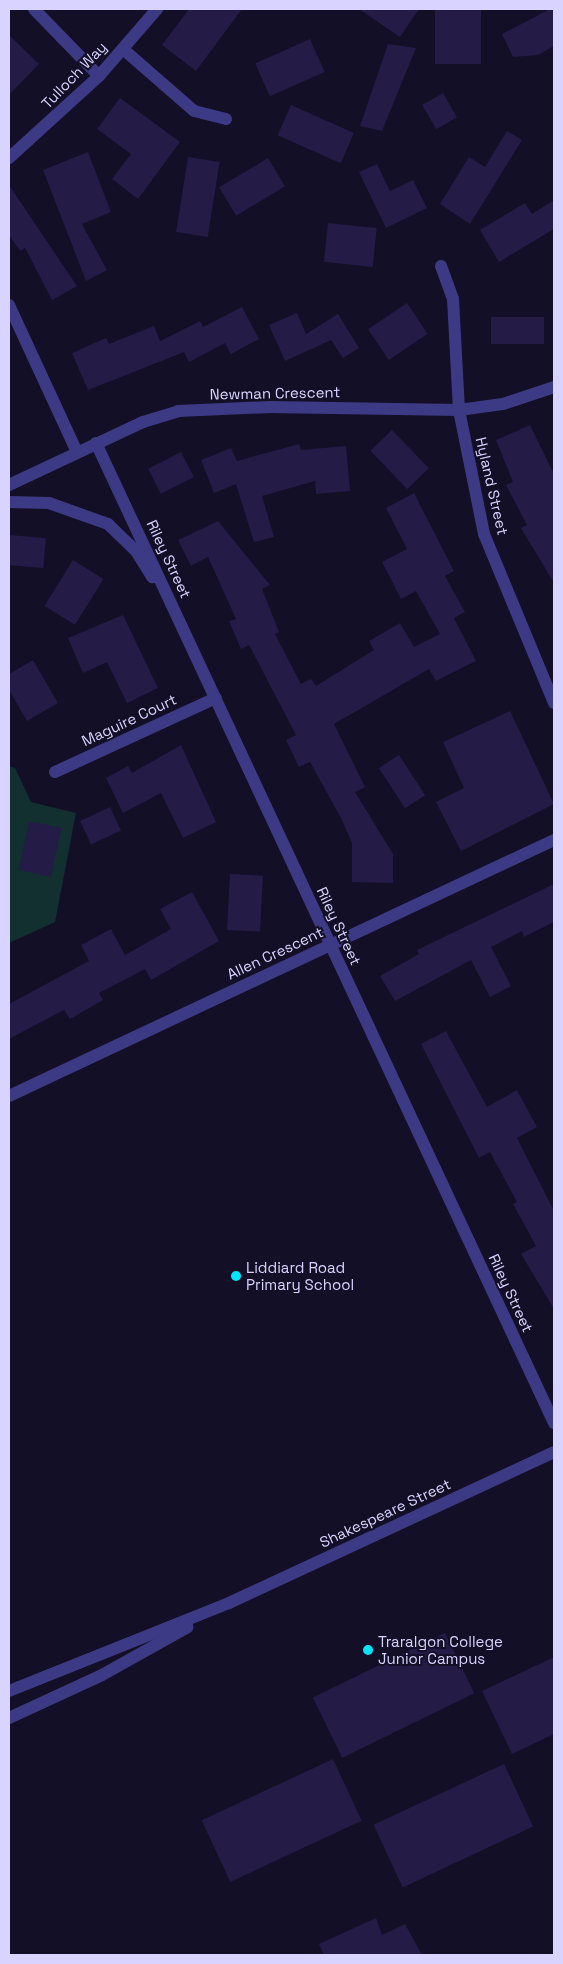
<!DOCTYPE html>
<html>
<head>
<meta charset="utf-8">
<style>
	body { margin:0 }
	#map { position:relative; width:563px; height:1964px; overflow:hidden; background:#130f26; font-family:"Space Grotesk",sans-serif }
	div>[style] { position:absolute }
	.green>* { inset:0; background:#12302f }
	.building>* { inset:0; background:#241b47; transform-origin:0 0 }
	.minor>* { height:12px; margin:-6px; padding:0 6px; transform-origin:6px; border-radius:6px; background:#3d3a85 }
	.dots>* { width:14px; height:14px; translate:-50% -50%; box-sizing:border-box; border:2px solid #130f26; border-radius:50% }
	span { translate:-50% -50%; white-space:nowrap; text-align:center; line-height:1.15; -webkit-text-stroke:4px #130f26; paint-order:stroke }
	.street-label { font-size:15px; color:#d9d4ff }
	.poi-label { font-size:15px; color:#d9d4ff }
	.left { translate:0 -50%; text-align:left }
	.frame { position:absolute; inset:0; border:10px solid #d9d4ff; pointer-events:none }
</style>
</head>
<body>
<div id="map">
	<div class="green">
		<div style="clip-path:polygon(9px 766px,15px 768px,31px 802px,76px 813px,55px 922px,9px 943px)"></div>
	</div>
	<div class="building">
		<div style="clip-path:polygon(189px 9px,242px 9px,196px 71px,162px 45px)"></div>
		<div style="clip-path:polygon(359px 9px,419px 9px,400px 37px)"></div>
		<div style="left:435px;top:9px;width:46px;height:55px"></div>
		<div style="clip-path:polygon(550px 9px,554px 9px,554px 46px,538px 55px,513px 57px,502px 34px)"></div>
		<div style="clip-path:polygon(9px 35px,39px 64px,9px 95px)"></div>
		<div style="left:310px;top:39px;width:36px;height:60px;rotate:66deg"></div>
		<div style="clip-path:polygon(388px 44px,416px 48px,382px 131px,360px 126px)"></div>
		<div style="left:443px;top:93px;width:28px;height:24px;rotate:60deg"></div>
		<div style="clip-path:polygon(120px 98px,180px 142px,138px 199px,112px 179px,131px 154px,97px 129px)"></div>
		<div style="left:291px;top:105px;width:69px;height:33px;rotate:24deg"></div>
		<div style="clip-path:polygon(507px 131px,522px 140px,470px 224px,440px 204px,469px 157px,485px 167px)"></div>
		<div style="clip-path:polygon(88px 152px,111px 212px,82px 224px,107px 270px,86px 281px,43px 170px)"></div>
		<div style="left:188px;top:157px;width:32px;height:76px;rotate:9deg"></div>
		<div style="left:268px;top:158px;width:33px;height:57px;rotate:59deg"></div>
		<div style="clip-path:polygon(377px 164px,390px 191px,413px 180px,427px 208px,386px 228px,359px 172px)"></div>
		<div style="clip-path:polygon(9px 185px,77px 286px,52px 300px,25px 248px,20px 251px,9px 235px)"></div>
		<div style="clip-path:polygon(554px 200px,554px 229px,499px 262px,480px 230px,525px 203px,532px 214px)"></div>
		<div style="left:328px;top:223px;width:49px;height:39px;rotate:6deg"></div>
		<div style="left:407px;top:303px;width:37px;height:47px;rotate:56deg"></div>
		<div style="clip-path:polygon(242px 307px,259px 339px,231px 354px,225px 343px,189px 362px,184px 352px,88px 390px,72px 353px,106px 338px,109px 344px,154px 326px,160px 341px,200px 321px,203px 327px)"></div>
		<div style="clip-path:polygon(297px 313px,306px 334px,338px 314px,359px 348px,343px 358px,331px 340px,285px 361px,269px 325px)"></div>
		<div style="left:491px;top:317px;width:53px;height:27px"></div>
		<div style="clip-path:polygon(530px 425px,554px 474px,554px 583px,521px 528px,527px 525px,506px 485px,513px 482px,496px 440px)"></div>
		<div style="left:392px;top:430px;width:53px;height:30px;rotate:46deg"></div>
		<div style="clip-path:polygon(299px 444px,301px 450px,346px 446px,350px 491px,316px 494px,315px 481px,262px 496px,274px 537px,254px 542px,236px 484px,214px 493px,201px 460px,231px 448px,237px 461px)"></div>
		<div style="left:181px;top:452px;width:28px;height:37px;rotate:63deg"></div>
		<div style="clip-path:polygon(414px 493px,454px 571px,445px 576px,465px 612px,454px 618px,476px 661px,436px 681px,429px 669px,334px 724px,365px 787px,355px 792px,393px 854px,393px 883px,352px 882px,352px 843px,341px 818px,310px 762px,299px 767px,286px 740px,296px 735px,249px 645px,241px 649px,229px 621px,236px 619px,208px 557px,191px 566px,178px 540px,218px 521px,270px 585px,262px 589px,279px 632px,275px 634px,301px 684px,311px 679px,316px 686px,374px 650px,369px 641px,400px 623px,414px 647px,440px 634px,416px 591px,401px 599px,382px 562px,407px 549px,386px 508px)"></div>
		<div style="left:10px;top:535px;width:36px;height:30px;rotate:5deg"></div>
		<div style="left:73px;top:560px;width:36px;height:54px;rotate:32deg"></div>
		<div style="clip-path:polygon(123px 615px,158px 688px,127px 703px,107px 662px,83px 673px,68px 638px)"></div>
		<div style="clip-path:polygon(33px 660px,58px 703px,27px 721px,9px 690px,9px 674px)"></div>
		<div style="clip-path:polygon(510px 711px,554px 804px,461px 851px,436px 802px,464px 788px,443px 742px)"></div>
		<div style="clip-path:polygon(181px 745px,216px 822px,183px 838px,161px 793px,123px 813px,106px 778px,128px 766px,132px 773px)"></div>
		<div style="left:399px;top:755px;width:48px;height:24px;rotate:57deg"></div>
		<div style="left:110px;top:807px;width:26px;height:33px;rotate:65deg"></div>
		<div style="left:29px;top:821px;width:33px;height:50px;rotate:12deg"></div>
		<div style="left:230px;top:874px;width:33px;height:56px;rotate:3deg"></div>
		<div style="clip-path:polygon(554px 884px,554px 922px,524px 937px,522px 931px,491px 947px,511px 986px,490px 997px,471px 960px,395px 1001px,380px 976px,419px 954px,417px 950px)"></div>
		<div style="clip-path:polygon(192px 892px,219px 941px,151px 980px,145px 969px,99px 993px,103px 1000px,70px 1019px,64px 1010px,9px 1039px,9px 1004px,89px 961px,81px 945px,111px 929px,125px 955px,171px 929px,160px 909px)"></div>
		<div style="clip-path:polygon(446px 1031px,487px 1107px,517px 1090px,537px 1127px,517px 1138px,554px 1211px,554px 1309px,521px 1254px,536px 1246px,513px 1204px,517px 1202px,490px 1152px,479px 1158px,421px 1044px)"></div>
		<div style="left:445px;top:1633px;width:67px;height:147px;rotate:64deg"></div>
		<div style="clip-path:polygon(554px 1657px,554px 1734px,512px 1754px,482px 1691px)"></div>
		<div style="left:333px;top:1759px;width:68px;height:145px;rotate:65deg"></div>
		<div style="left:504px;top:1764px;width:69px;height:144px;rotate:65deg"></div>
		<div style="clip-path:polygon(376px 1918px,382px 1935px,405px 1924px,422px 1955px,324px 1955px,319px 1944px)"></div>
	</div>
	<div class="minor">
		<div style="left:34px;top:9px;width:93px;rotate:45.9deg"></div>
		<div style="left:123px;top:49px;width:94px;rotate:41.1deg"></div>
		<div style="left:194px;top:111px;width:33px;rotate:14deg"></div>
		<div style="left:9px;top:158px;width:122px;rotate:-42.3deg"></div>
		<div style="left:99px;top:76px;width:89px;rotate:-49.1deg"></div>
		<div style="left:441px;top:266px;width:35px;rotate:70deg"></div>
		<div style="left:453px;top:299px;width:111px;rotate:86.9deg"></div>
		<div style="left:459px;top:410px;width:126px;rotate:78.6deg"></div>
		<div style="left:484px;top:534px;width:183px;rotate:67.5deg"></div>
		<div style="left:9px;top:305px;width:162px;rotate:65.2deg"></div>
		<div style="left:96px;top:443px;width:1082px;rotate:64.95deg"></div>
		<div style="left:9px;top:485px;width:148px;rotate:-25.2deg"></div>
		<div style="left:143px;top:422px;width:37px;rotate:-17deg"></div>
		<div style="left:178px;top:411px;width:92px;rotate:-2.5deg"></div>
		<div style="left:270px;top:407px;width:189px;rotate:0.9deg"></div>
		<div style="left:459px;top:410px;width:44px;rotate:-7.8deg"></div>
		<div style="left:503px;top:404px;width:54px;rotate:-18.4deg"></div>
		<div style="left:9px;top:502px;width:40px;rotate:1.4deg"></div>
		<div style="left:49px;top:503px;width:63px;rotate:19.6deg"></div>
		<div style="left:108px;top:524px;width:39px;rotate:44deg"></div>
		<div style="left:136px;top:551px;width:31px;rotate:58deg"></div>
		<div style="left:55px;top:772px;width:177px;rotate:-24.7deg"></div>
		<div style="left:9px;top:1096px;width:602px;rotate:-25.16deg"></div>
		<div style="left:9px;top:1691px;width:237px;rotate:-21.8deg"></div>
		<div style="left:229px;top:1603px;width:358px;rotate:-24.9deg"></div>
		<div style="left:9px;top:1718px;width:102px;rotate:-24.8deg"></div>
		<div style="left:102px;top:1675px;width:98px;rotate:-29.2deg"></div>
	</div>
	<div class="dots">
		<div style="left:236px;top:1276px;background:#00e5ff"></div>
		<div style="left:368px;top:1650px;background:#00e5ff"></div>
	</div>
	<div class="street-label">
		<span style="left:74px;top:75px;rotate:-46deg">Tulloch Way</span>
		<span style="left:275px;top:393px;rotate:-1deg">Newman Crescent</span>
		<span style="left:492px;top:486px;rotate:77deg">Hyland Street</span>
		<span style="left:169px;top:559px;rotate:65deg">Riley Street</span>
		<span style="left:129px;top:720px;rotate:-25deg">Maguire Court</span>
		<span style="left:339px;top:926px;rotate:65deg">Riley Street</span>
		<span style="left:275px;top:953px;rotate:-25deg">Allen Crescent</span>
		<span style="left:511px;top:1293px;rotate:65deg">Riley Street</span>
		<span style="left:385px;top:1513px;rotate:-25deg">Shakespeare Street</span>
	</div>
	<div class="poi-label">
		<span class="left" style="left:246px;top:1276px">Liddiard Road<br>Primary School</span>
		<span class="left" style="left:378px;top:1650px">Traralgon College<br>Junior Campus</span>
	</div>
	<div class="frame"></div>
</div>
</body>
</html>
